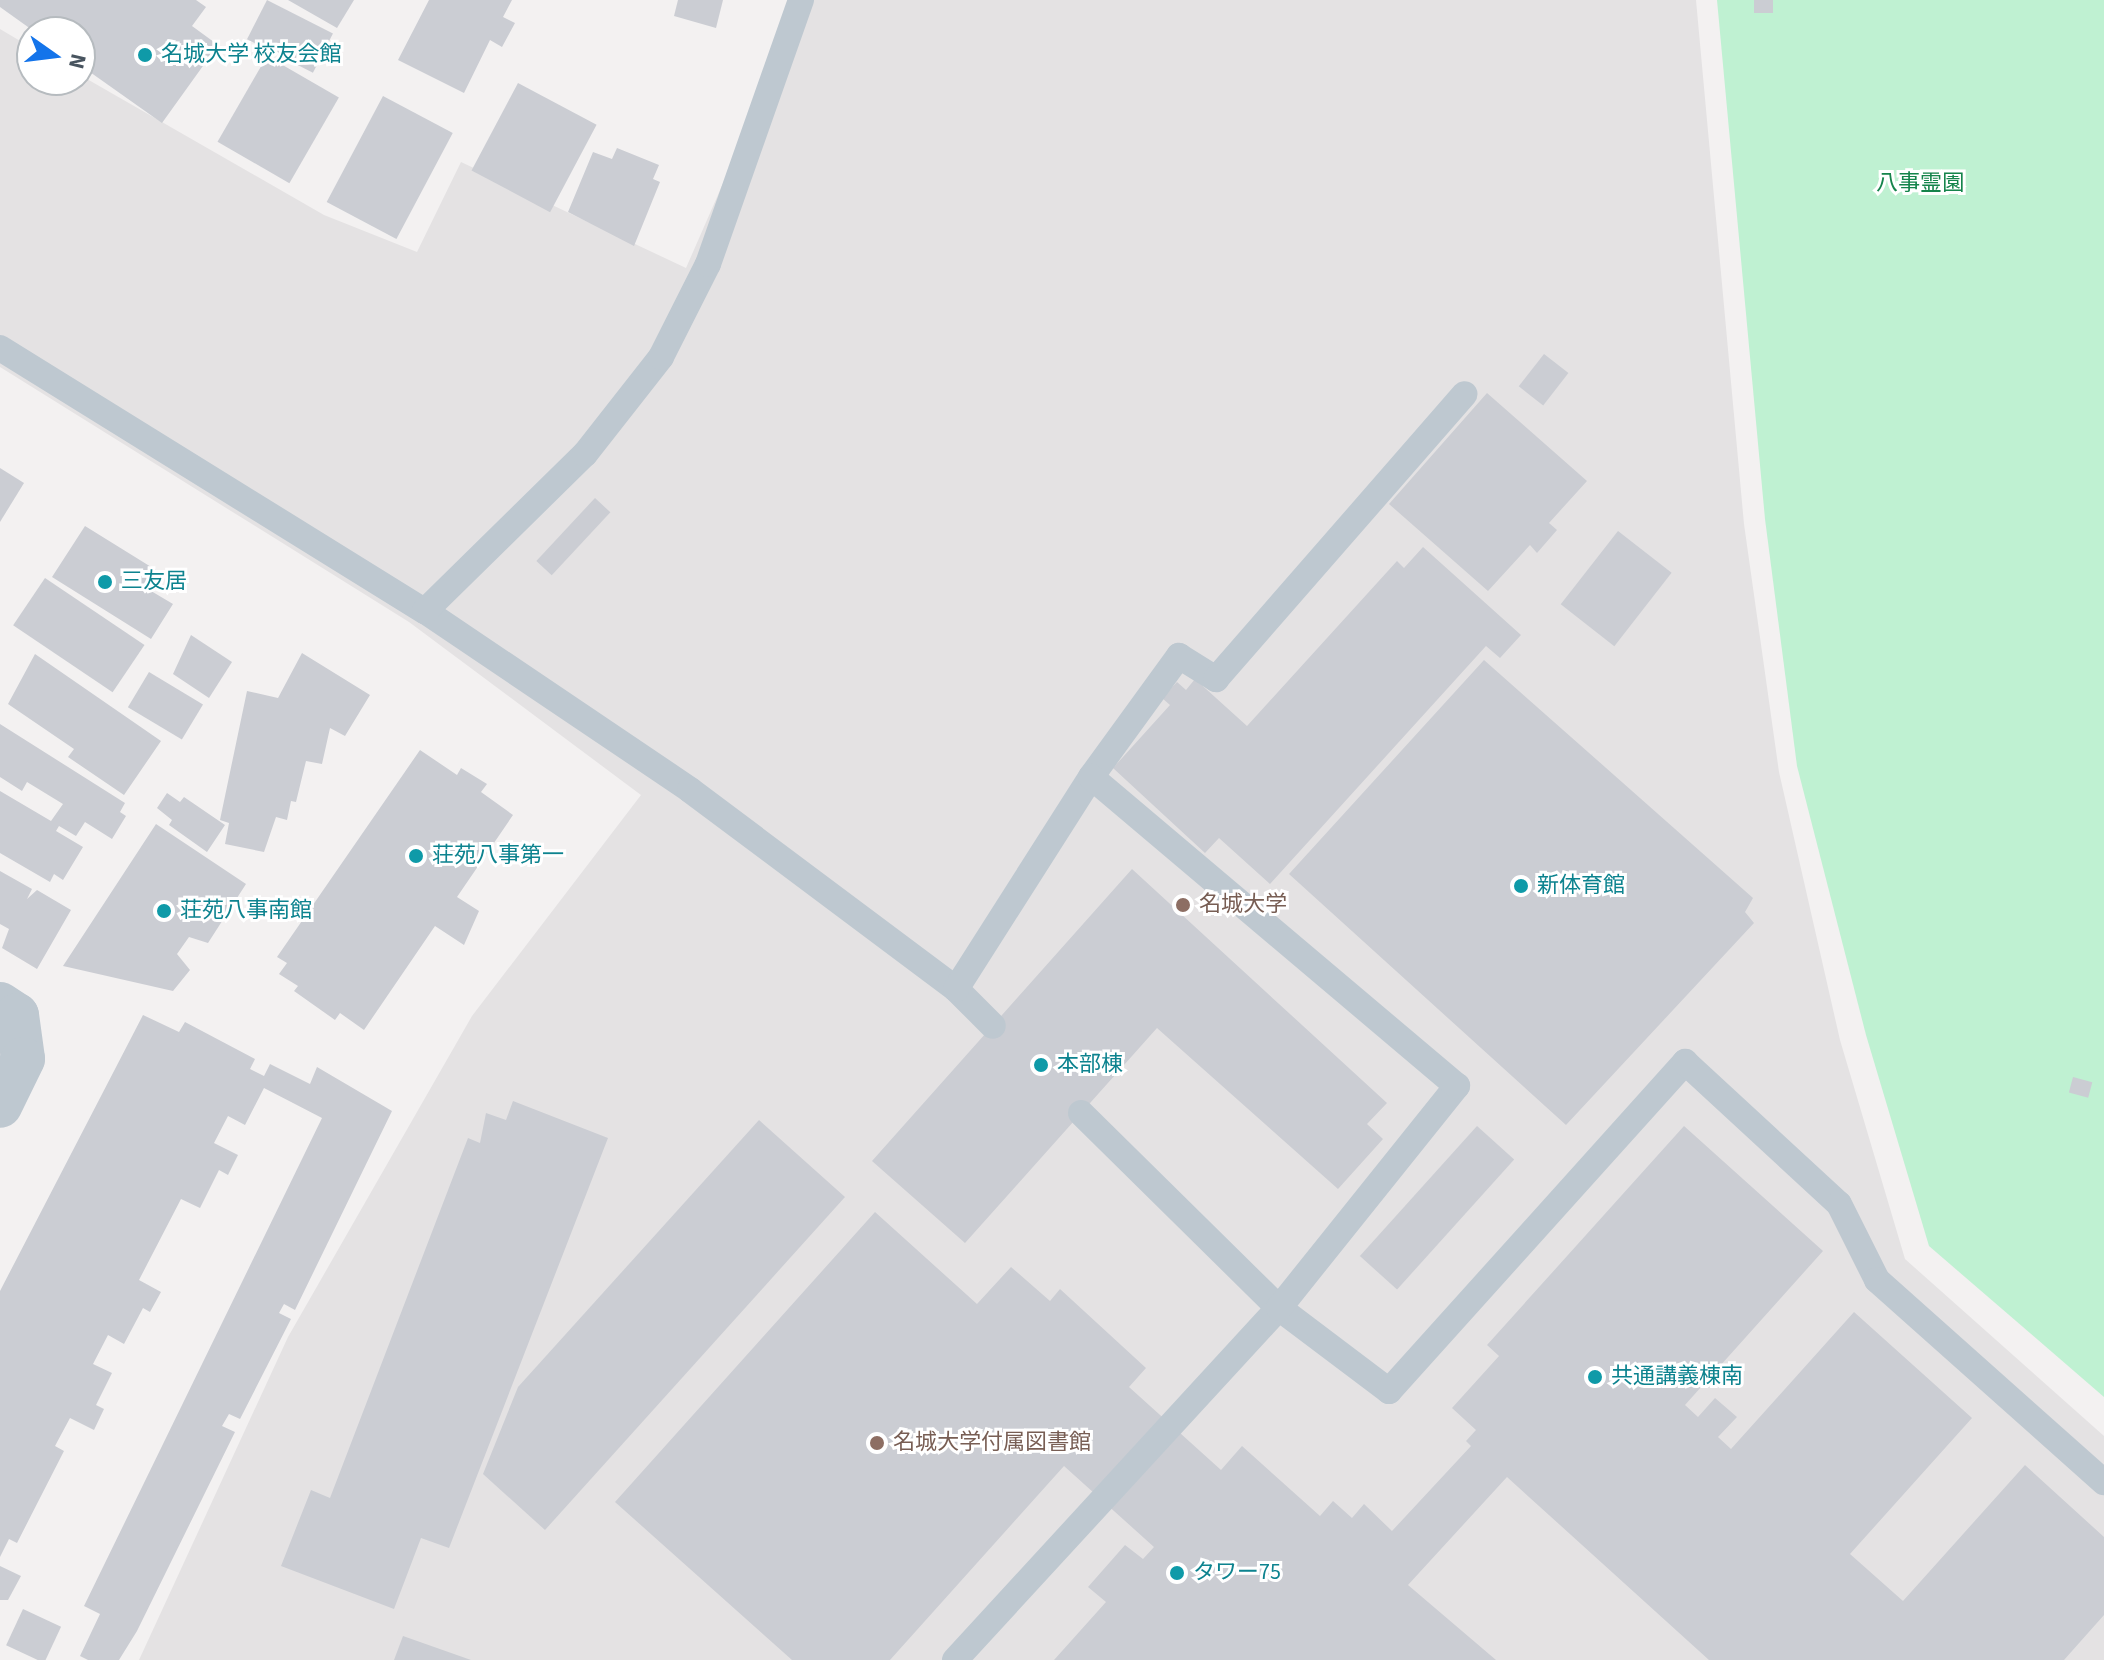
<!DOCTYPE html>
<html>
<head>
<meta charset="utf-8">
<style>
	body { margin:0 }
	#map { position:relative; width:2104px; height:1660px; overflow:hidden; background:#f3f1f1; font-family:"Source Sans 3","Noto Sans JP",sans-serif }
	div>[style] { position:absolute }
	.education>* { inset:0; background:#e4e2e3 }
	.green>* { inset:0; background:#bff1d2 }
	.building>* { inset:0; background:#cbcdd3; transform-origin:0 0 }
	.service>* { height:26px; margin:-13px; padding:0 13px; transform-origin:13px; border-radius:13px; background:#bec8d0 }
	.minor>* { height:44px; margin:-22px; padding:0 22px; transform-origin:22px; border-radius:22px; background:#bec8d0 }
	.dots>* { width:22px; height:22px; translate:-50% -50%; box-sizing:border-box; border:4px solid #fff; border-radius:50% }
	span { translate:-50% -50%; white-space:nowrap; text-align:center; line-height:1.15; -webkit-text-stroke:6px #fff; paint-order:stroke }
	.culture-label { font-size:22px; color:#0d838f }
	.left { translate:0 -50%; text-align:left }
	.park-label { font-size:22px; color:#15844b }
	.education-label { font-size:22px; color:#785e54 }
	.north { position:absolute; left:16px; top:16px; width:80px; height:80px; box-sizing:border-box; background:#fff; border:2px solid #b6bbbf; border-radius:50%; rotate:104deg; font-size:22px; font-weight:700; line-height:32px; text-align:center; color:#48545f }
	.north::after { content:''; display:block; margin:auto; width:28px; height:36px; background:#1474ea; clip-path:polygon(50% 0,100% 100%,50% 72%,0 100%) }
</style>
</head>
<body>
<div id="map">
	<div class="education">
		<div style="clip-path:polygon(788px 0,1696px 0,1744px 524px,1779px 772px,1840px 1040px,1905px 1259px,2104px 1436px,2104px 1660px,139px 1660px,288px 1337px,472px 1016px,641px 795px,409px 622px,0 367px,0 29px,32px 48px,32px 80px,80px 80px,80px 75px,324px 215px,417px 252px,461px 162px,686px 268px,752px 117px)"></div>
	</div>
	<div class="green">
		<div style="clip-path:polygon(1717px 0,2104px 0,2104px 1397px,1929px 1246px,1866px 1035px,1797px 766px,1765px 519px)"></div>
	</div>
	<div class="building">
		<div style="clip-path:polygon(0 0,196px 0,206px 7px,192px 26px,218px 45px,162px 123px,80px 65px,80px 32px,35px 32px,0 7px)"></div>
		<div style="left:267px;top:0;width:74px;height:44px;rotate:27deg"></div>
		<div style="clip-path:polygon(288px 0,354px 0,337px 28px)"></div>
		<div style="clip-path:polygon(429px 0,512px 0,503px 17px,515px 23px,502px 47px,490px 40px,464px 93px,398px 60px)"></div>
		<div style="clip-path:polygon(678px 0,723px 0,716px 28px,674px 16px)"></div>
		<div style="left:1754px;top:0;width:19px;height:13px"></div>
		<div style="left:267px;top:56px;width:83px;height:99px;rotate:30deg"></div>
		<div style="left:518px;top:83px;width:89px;height:99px;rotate:28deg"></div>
		<div style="left:383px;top:96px;width:79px;height:120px;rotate:28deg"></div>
		<div style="clip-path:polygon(617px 148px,659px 165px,653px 179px,660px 182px,634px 246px,568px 212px,593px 152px,612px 159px)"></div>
		<div style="left:1544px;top:354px;width:31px;height:41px;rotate:38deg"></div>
		<div style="clip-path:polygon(1487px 393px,1587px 481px,1549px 523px,1557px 530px,1537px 553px,1530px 545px,1488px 591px,1389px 504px)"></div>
		<div style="clip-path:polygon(0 468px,24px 483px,0 522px)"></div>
		<div style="left:595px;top:498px;width:21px;height:86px;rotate:43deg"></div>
		<div style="clip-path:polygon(85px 526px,156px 570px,146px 588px,173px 604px,151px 639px,52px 577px)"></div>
		<div style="left:1618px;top:531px;width:68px;height:93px;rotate:38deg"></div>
		<div style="clip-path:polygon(1423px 547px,1521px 635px,1500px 658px,1486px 646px,1270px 884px,1219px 838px,1205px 853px,1113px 768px,1170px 705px,1162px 698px,1177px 682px,1186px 690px,1195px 679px,1247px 726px,1397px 561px,1404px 568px)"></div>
		<div style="left:45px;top:578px;width:120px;height:57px;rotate:34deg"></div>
		<div style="clip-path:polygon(191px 635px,232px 662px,209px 698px,173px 674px)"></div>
		<div style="clip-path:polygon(302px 653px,370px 695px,345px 736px,330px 728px,322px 764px,306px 761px,296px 802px,291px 801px,287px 820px,276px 817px,264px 852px,225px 844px,229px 823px,220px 820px,247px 691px,278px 698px)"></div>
		<div style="clip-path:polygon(35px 654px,161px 741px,124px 795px,68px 757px,74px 749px,8px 704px)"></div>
		<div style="clip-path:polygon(1484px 660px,1753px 898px,1745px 912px,1754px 923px,1566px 1125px,1289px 874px)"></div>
		<div style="left:149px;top:672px;width:63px;height:41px;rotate:31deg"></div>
		<div style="clip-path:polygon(0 724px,125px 803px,120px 812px,126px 816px,112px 839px,85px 822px,76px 836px,59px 826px,56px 831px,83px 847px,63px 880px,54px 874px,50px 882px,0 853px,0 791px,51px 821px,63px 804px,27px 782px,22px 791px,0 777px)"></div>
		<div style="clip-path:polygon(420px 750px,457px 775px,461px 768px,487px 784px,481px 792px,513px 815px,457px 897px,479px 911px,464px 945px,435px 926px,364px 1030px,340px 1013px,335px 1020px,294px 991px,298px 986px,279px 974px,287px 963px,277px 957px)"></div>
		<div style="clip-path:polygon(167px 793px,180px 802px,184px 797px,225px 825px,207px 852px,169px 825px,172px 820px,157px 808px)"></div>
		<div style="clip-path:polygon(156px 824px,246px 884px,208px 943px,189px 937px,177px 954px,190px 970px,173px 991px,63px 966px)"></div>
		<div style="clip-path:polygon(1132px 869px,1387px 1103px,1367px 1124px,1383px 1139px,1338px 1189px,1157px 1028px,965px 1243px,872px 1161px)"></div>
		<div style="clip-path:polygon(0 871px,32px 889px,27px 899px,37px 890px,71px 910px,37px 969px,2px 948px,9px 929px,0 924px)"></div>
		<div style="clip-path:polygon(143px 1015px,179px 1032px,185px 1022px,255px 1059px,250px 1069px,264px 1076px,270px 1064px,310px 1084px,317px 1067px,392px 1111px,295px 1310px,284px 1304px,279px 1313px,291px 1319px,240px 1419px,229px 1414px,222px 1426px,235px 1432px,137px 1631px,119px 1660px,88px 1660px,80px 1656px,100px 1614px,84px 1606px,322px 1118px,264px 1088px,245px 1125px,228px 1116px,214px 1143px,238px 1155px,228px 1175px,219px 1170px,200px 1208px,181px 1199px,139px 1280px,161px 1292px,150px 1312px,143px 1308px,124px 1344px,108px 1335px,93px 1364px,112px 1373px,96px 1405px,104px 1409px,94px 1430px,70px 1418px,55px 1446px,64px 1451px,17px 1543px,9px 1539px,0 1557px,0 1291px)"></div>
		<div style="left:2073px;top:1077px;width:20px;height:16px;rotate:15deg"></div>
		<div style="clip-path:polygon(513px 1101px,608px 1138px,449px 1548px,421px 1538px,394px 1609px,281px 1566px,311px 1490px,330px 1498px,468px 1138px,480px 1143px,486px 1113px,506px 1120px)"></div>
		<div style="clip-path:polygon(759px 1120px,845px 1197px,545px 1530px,483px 1474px,518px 1387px)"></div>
		<div style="left:1477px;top:1126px;width:50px;height:175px;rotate:42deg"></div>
		<div style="clip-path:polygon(1684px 1126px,1823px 1251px,1685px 1405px,1698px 1417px,1715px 1398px,1737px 1417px,1718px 1437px,1731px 1449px,1854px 1312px,1972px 1418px,1850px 1554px,1903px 1601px,2025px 1465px,2104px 1537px,2104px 1615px,2064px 1660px,1709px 1660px,1507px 1477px,1408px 1585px,1496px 1660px,1054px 1660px,1106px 1602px,1088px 1587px,1125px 1545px,1143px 1559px,1154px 1547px,1064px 1466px,890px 1660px,792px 1660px,615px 1502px,875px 1212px,977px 1304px,1011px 1267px,1050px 1301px,1060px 1289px,1146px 1368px,1129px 1387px,1221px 1470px,1242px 1446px,1320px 1516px,1333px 1501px,1352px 1518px,1364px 1504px,1392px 1531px,1471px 1446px,1466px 1441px,1476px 1430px,1452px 1408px,1499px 1356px,1487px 1345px)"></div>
		<div style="clip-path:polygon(0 1566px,21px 1576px,8px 1600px,0 1600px)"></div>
		<div style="left:23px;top:1609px;width:42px;height:40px;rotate:25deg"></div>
		<div style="clip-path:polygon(403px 1636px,471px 1660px,394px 1660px)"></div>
	</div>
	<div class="service">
		<div style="left:0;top:348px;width:500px;rotate:31.8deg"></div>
		<div style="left:425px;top:611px;width:320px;rotate:34deg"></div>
		<div style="left:690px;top:790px;width:332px;rotate:36.8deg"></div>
		<div style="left:956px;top:989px;width:52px;rotate:45deg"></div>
		<div style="left:425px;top:611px;width:224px;rotate:-44.5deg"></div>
		<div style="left:585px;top:454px;width:123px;rotate:-51.9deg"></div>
		<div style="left:661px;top:357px;width:104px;rotate:-63.2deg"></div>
		<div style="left:708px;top:264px;width:280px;rotate:-70.6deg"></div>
		<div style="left:956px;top:989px;width:251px;rotate:-57.5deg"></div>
		<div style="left:1091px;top:777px;width:150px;rotate:-54deg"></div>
		<div style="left:1179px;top:656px;width:44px;rotate:31.9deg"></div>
		<div style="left:1216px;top:679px;width:378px;rotate:-48.9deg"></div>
		<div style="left:1081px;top:1113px;width:278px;rotate:44.6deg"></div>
		<div style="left:1279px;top:1308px;width:138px;rotate:37deg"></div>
		<div style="left:1389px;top:1391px;width:443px;rotate:-48deg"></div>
		<div style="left:1685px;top:1062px;width:209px;rotate:42.7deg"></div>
		<div style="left:1839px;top:1204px;width:85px;rotate:63.4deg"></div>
		<div style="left:1877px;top:1280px;width:304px;rotate:41.7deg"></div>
		<div style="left:955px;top:1660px;width:478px;rotate:-47.4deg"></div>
		<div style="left:1279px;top:1308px;width:285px;rotate:-51.3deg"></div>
		<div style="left:1457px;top:1086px;width:479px;rotate:-139.8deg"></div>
	</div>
	<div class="minor">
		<div style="left:0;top:1004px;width:20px;rotate:33deg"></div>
		<div style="left:17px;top:1015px;width:44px;rotate:82.2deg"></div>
		<div style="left:23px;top:1059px;width:52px;rotate:116.1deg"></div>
	</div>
	<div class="dots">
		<div style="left:145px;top:55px;background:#0f9aa8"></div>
		<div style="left:105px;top:582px;background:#0f9aa8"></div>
		<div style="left:416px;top:856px;background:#0f9aa8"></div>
		<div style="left:1521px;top:886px;background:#0f9aa8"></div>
		<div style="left:1183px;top:905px;background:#8d6e63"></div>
		<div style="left:164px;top:911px;background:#0f9aa8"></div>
		<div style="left:1041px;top:1065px;background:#0f9aa8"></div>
		<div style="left:1595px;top:1377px;background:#0f9aa8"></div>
		<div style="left:877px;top:1443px;background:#8d6e63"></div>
		<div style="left:1177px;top:1573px;background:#0f9aa8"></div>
	</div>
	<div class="culture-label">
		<span class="left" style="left:161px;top:55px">名城大学 校友会館</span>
		<span class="left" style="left:121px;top:582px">三友居</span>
		<span class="left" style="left:432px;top:856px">荘苑八事第一</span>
		<span class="left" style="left:1537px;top:886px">新体育館</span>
		<span class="left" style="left:180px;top:911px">荘苑八事南館</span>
		<span class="left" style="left:1057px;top:1065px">本部棟</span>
		<span class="left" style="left:1611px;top:1377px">共通講義棟南</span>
		<span class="left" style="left:1193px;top:1573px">タワー75</span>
	</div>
	<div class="park-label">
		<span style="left:1920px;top:184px">八事霊園</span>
	</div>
	<div class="education-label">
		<span class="left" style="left:1199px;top:905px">名城大学</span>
		<span class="left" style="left:893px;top:1443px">名城大学付属図書館</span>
	</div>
	<div class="north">N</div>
</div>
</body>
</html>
